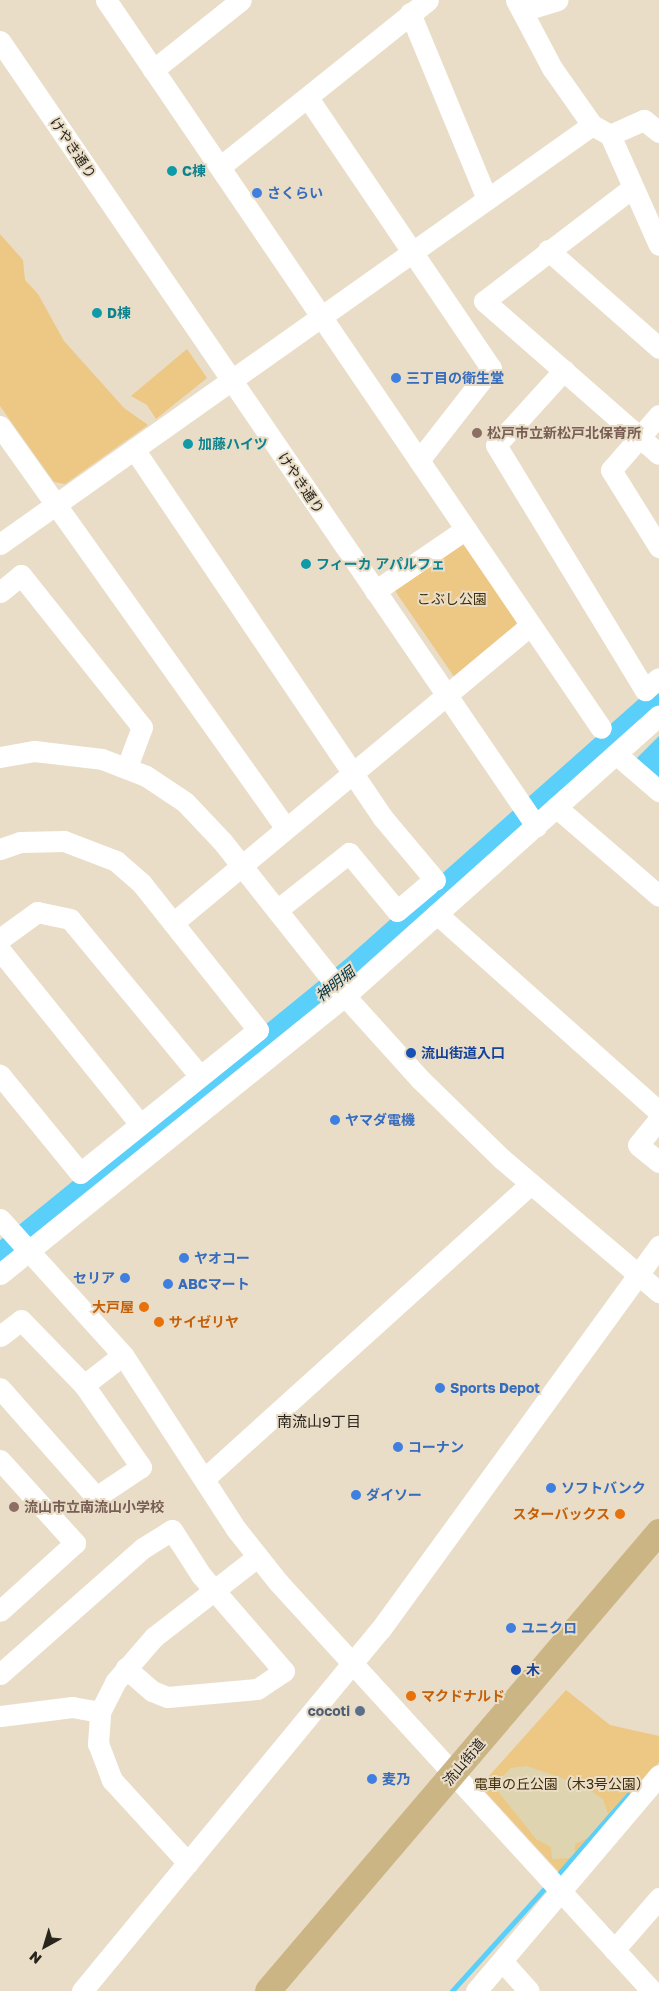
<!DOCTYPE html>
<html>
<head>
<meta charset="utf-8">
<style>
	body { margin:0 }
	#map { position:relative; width:659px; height:1991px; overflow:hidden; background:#e9ddc7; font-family:"Golos Text","Noto Sans JP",sans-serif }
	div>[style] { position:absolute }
	.green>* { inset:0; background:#edc784 }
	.sand>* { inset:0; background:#ded5b0 }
	.water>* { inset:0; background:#5acff9 }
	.stream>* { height:4.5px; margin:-2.25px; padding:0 2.25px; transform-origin:2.25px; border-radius:2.25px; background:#5acff9 }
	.river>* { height:26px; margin:-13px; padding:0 13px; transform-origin:13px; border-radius:13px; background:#5acff9 }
	.minor>* { height:21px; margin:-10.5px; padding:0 10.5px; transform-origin:10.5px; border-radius:10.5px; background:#fff }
	.major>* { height:26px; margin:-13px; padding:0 13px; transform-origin:13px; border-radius:13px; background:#cbb585 }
	.dots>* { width:14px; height:14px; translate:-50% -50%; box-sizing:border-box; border:2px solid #e9ddc7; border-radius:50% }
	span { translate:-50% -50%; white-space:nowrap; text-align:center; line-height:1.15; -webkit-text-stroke:4px #e9ddc7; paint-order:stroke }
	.street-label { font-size:14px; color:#29241c }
	.culture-label { font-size:14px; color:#0d838f; font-weight:700 }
	.left { translate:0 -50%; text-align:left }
	.shop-label { font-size:14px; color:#366cbe; font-weight:700 }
	.right { translate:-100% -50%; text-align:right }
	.education-label { font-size:14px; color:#785e54; font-weight:700 }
	.park-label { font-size:14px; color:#412e06 }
	.transit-label { font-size:14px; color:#164399; font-weight:700 }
	.food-label { font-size:14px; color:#c56008; font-weight:700 }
	.service-label { font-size:14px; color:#4e5e75; font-weight:700 }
	.water-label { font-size:15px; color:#003546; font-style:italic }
	.neighbourhood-label { font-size:15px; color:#29241c }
	.north { position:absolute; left:20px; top:1921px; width:50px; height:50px; -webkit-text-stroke:4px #e9ddc7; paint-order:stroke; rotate:219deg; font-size:14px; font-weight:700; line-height:20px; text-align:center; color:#29241c }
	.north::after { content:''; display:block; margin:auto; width:18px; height:22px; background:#29241c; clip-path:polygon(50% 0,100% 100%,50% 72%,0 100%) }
</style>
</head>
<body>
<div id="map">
	<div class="green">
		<div style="clip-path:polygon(0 234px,23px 260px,25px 280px,38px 294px,64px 341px,124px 408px,148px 425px,65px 484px,54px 482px,0 406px)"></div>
		<div style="clip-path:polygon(187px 349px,207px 378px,156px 419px,147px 405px,131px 396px)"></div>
		<div style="clip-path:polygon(460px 542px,469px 545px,517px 620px,516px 629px,457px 681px,391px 585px)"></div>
		<div style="clip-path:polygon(566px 1690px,610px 1725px,659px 1736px,659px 1762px,567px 1872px,558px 1871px,480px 1786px)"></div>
	</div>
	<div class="sand">
		<div style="clip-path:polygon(527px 1766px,584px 1786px,603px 1799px,608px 1814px,588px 1838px,575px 1844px,574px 1858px,552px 1859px,551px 1847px,536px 1839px,497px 1790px,497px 1782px,511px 1768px)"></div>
	</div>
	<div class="water">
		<div style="clip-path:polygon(659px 736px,659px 779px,636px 759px)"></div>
	</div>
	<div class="stream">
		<div style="left:556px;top:1877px;width:109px;rotate:-48.7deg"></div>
		<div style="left:452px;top:1991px;width:142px;rotate:-47.9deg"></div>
	</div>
	<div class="river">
		<div style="left:0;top:1257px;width:454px;rotate:-39.1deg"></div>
		<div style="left:352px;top:971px;width:411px;rotate:-41.6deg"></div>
	</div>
	<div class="minor">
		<div style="left:106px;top:0;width:880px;rotate:55.79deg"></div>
		<div style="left:516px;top:0;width:77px;rotate:62.1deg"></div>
		<div style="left:552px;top:68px;width:70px;rotate:54.9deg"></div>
		<div style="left:592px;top:125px;width:21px;rotate:29deg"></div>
		<div style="left:610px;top:135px;width:37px;rotate:-24deg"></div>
		<div style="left:644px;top:120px;width:19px;rotate:39deg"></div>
		<div style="left:522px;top:11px;width:37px;rotate:-17deg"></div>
		<div style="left:410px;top:13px;width:201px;rotate:67.5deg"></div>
		<div style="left:0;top:41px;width:951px;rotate:55.67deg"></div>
		<div style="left:153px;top:70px;width:112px;rotate:-38.5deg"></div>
		<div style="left:308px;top:98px;width:326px;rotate:55.9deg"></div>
		<div style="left:491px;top:368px;width:117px;rotate:128deg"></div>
		<div style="left:610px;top:135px;width:120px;rotate:66deg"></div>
		<div style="left:221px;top:166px;width:265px;rotate:-38.7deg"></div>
		<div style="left:632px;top:188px;width:186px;rotate:142.6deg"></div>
		<div style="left:484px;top:301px;width:232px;rotate:41.2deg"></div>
		<div style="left:548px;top:250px;width:148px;rotate:41.4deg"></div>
		<div style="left:564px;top:370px;width:101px;rotate:132.2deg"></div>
		<div style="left:496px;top:445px;width:287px;rotate:58.7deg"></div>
		<div style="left:645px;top:690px;width:18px;rotate:-41deg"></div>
		<div style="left:659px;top:415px;width:73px;rotate:131.1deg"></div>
		<div style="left:611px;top:470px;width:91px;rotate:58.1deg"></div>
		<div style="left:0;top:426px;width:493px;rotate:54.6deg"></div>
		<div style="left:134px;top:449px;width:445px;rotate:56deg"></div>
		<div style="left:383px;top:818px;width:81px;rotate:50deg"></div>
		<div style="left:0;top:544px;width:725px;rotate:-35.29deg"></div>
		<div style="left:375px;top:591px;width:110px;rotate:-34.3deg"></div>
		<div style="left:0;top:592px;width:27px;rotate:-39deg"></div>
		<div style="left:21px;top:575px;width:194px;rotate:51.5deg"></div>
		<div style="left:142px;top:727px;width:43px;rotate:110.6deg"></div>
		<div style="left:616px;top:754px;width:57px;rotate:40.7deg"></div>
		<div style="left:0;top:757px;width:35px;rotate:-10deg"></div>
		<div style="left:34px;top:751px;width:68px;rotate:6.7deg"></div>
		<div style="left:102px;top:759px;width:47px;rotate:21.1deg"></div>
		<div style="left:146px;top:776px;width:47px;rotate:33.7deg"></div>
		<div style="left:185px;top:802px;width:54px;rotate:46.5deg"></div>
		<div style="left:222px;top:841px;width:198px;rotate:51.6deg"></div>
		<div style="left:345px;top:996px;width:113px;rotate:47.9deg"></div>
		<div style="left:421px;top:1080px;width:113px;rotate:44.3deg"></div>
		<div style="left:502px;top:1159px;width:206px;rotate:40.3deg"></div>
		<div style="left:556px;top:807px;width:136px;rotate:40.8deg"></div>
		<div style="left:0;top:849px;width:21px;rotate:-19deg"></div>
		<div style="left:20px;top:842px;width:44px;rotate:-1.3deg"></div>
		<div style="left:64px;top:841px;width:56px;rotate:21deg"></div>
		<div style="left:116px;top:861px;width:35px;rotate:41deg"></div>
		<div style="left:142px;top:884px;width:186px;rotate:51.5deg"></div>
		<div style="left:258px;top:1030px;width:228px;rotate:141.2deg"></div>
		<div style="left:80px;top:1173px;width:127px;rotate:-129.2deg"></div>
		<div style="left:277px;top:910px;width:92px;rotate:-38.4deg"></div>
		<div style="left:349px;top:853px;width:75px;rotate:50.4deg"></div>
		<div style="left:397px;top:911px;width:42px;rotate:-40.2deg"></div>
		<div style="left:437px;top:914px;width:297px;rotate:41.7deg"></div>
		<div style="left:173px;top:923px;width:464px;rotate:-39.8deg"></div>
		<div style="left:0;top:939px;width:46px;rotate:-36.1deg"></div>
		<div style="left:37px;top:912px;width:34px;rotate:12deg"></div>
		<div style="left:70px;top:919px;width:204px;rotate:50.4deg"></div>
		<div style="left:0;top:950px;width:223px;rotate:51.2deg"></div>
		<div style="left:659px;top:1119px;width:33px;rotate:129deg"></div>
		<div style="left:638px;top:1145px;width:27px;rotate:39deg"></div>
		<div style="left:0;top:1219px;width:183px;rotate:47.9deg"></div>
		<div style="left:123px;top:1355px;width:207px;rotate:57deg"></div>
		<div style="left:236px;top:1529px;width:68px;rotate:51.6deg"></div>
		<div style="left:278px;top:1582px;width:554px;rotate:47.56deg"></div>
		<div style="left:0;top:1274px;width:443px;rotate:-38.9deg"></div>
		<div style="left:345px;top:996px;width:421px;rotate:-41.8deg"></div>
		<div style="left:0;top:1336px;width:26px;rotate:-37deg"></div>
		<div style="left:21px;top:1320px;width:91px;rotate:45.9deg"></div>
		<div style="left:84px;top:1385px;width:100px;rotate:55.2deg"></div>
		<div style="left:141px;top:1467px;width:54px;rotate:146.3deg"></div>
		<div style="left:96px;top:1497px;width:145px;rotate:-131.4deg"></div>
		<div style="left:84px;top:1385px;width:49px;rotate:-37.6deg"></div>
		<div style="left:0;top:1460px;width:112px;rotate:47.9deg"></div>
		<div style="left:75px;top:1543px;width:101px;rotate:137.8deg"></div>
		<div style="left:204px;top:1479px;width:440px;rotate:-42.1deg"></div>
		<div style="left:0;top:1674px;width:191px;rotate:-41.4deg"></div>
		<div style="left:143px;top:1548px;width:34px;rotate:-32deg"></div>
		<div style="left:172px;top:1530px;width:54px;rotate:57.2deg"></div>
		<div style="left:201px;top:1575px;width:127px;rotate:49.2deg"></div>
		<div style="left:284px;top:1671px;width:32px;rotate:146deg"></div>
		<div style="left:257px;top:1689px;width:90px;rotate:174.9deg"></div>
		<div style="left:167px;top:1697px;width:16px;rotate:-158deg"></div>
		<div style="left:152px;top:1691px;width:35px;rotate:-139deg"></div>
		<div style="left:0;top:1716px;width:73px;rotate:-7.1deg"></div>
		<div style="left:72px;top:1707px;width:28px;rotate:10deg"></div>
		<div style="left:188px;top:1863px;width:113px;rotate:-132.5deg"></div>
		<div style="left:112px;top:1780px;width:39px;rotate:-111deg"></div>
		<div style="left:98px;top:1744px;width:32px;rotate:-86deg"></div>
		<div style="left:100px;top:1712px;width:34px;rotate:-63deg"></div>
		<div style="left:115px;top:1682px;width:60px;rotate:-49.1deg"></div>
		<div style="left:154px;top:1637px;width:130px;rotate:-37.8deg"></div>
		<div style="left:614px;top:1950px;width:69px;rotate:-49.1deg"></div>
		<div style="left:502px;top:1961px;width:40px;rotate:48deg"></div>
		<div style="left:82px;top:1991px;width:468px;rotate:-50.5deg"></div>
		<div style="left:380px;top:1630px;width:475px;rotate:-54deg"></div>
		<div style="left:476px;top:1991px;width:283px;rotate:-49.7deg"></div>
	</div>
	<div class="major">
		<div style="left:268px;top:1991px;width:603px;rotate:-49.57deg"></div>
	</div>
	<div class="dots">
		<div style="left:172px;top:171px;background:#0f9aa8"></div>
		<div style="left:257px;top:193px;background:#3f7fe0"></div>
		<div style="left:97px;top:313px;background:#0f9aa8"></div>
		<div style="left:396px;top:378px;background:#3f7fe0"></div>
		<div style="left:477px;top:433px;background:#8d6e63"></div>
		<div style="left:188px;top:444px;background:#0f9aa8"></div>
		<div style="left:306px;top:564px;background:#0f9aa8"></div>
		<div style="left:411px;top:1053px;background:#1a4fb4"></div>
		<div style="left:335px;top:1120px;background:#3f7fe0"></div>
		<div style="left:184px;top:1258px;background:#3f7fe0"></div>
		<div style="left:125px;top:1278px;background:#3f7fe0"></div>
		<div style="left:168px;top:1284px;background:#3f7fe0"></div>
		<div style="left:144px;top:1307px;background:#e8710a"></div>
		<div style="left:159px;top:1322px;background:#e8710a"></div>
		<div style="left:440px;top:1388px;background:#3f7fe0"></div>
		<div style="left:398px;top:1447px;background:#3f7fe0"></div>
		<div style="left:551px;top:1488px;background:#3f7fe0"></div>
		<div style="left:356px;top:1495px;background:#3f7fe0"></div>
		<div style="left:14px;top:1507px;background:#8d6e63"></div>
		<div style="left:620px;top:1514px;background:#e8710a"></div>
		<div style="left:511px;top:1628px;background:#3f7fe0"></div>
		<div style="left:516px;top:1670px;background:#1a4fb4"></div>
		<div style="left:411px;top:1696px;background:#e8710a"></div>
		<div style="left:360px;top:1711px;background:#5c6f8a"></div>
		<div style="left:372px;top:1779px;background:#3f7fe0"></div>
	</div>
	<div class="street-label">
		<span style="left:73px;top:148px;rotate:56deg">けやき通り</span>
		<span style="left:301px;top:483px;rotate:56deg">けやき通り</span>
		<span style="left:464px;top:1762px;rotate:-50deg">流山街道</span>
	</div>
	<div class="culture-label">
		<span class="left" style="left:182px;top:171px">C棟</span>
		<span class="left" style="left:107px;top:313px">D棟</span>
		<span class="left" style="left:198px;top:444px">加藤ハイツ</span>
		<span class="left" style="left:316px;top:564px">フィーカ アパルフェ</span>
	</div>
	<div class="shop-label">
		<span class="left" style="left:267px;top:193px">さくらい</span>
		<span class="left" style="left:406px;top:378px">三丁目の衛生堂</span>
		<span class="left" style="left:345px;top:1120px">ヤマダ電機</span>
		<span class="left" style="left:194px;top:1258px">ヤオコー</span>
		<span class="right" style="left:115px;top:1278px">セリア</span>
		<span class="left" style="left:178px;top:1284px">ABCマート</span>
		<span class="left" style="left:450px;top:1388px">Sports Depot</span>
		<span class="left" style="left:408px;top:1447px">コーナン</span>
		<span class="left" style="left:561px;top:1488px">ソフトバンク</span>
		<span class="left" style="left:366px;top:1495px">ダイソー</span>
		<span class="left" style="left:521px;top:1628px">ユニクロ</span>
		<span class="left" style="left:382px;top:1779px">麦乃</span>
	</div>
	<div class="education-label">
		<span class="left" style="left:487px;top:433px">松戸市立新松戸北保育所</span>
		<span class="left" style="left:24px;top:1507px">流山市立南流山小学校</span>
	</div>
	<div class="park-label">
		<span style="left:452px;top:599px">こぶし公園</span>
		<span style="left:562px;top:1784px">電車の丘公園（木3号公園）</span>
	</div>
	<div class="transit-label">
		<span class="left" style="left:421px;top:1053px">流山街道入口</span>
		<span class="left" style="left:526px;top:1670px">木</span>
	</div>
	<div class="food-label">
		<span class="right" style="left:134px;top:1307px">大戸屋</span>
		<span class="left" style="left:169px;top:1322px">サイゼリヤ</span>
		<span class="right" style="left:610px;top:1514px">スターバックス</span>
		<span class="left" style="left:421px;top:1696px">マクドナルド</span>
	</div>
	<div class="service-label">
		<span class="right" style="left:350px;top:1711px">cocoti</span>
	</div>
	<div class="water-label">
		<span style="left:335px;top:984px;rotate:-39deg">神明堀</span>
	</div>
	<div class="neighbourhood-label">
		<span style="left:319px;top:1422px">南流山9丁目</span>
	</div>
	<div class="north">N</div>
</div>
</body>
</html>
